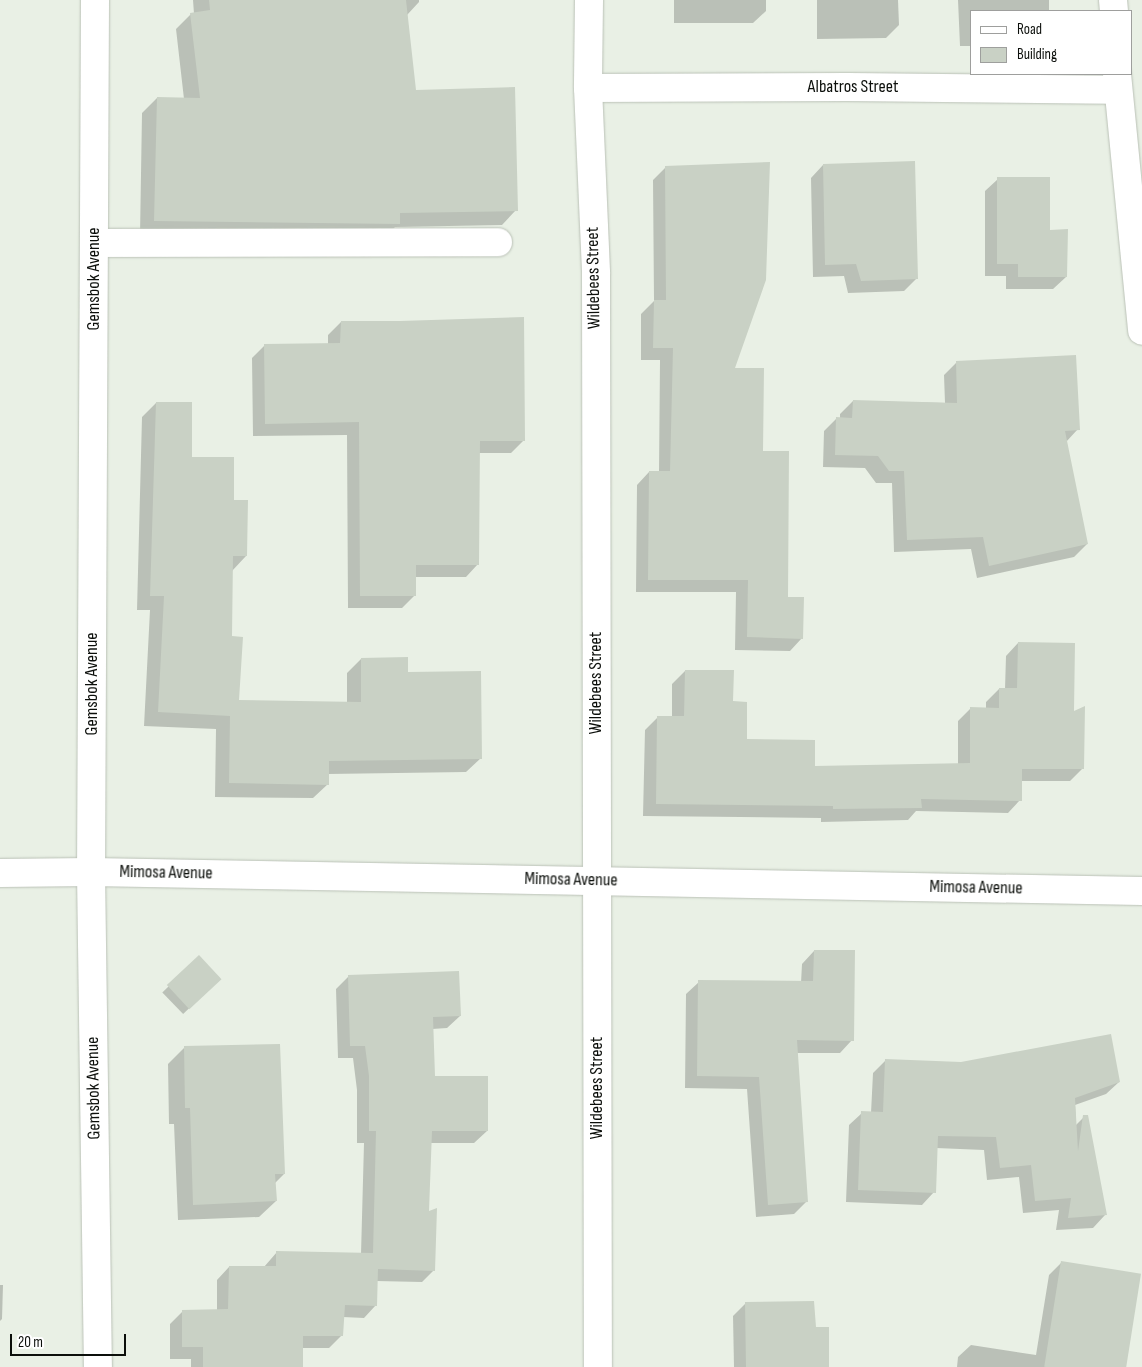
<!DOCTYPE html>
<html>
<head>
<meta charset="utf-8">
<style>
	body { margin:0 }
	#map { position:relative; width:1142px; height:1367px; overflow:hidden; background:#e9f0e5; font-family:"Sofia Sans Condensed",sans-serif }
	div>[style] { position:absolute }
	.shadow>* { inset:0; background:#0003; transform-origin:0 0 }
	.building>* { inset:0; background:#c9d1c5; transform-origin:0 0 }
	.roads { filter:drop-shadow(0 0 1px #bac1b6) drop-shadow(0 0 1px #bac1b6) }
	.minor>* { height:28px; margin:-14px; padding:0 14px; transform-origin:14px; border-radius:14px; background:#fff }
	span { translate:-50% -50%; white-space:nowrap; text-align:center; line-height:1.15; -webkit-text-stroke:4px #fff; paint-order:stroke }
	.street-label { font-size:18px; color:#0c0f0b }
	.legend { position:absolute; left:970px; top:10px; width:162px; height:65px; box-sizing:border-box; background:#fff; border:1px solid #9e9f9d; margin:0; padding:6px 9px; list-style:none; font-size:15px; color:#0c0f0b }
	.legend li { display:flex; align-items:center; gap:10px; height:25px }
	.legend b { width:25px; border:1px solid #9e9f9d }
	.scale { position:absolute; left:10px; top:1334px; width:116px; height:22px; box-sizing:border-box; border:2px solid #0c0f0b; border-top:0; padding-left:6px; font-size:15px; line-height:18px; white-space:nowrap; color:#0c0f0b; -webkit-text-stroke:4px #fff; paint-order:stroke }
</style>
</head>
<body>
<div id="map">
	<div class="shadow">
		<div style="clip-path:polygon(193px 0,419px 0,419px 2px,407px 15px,415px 91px,516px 210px,502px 225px,395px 227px,384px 238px,140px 235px,142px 113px,157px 98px,184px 99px,176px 29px,191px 14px,194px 14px)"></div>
		<div style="clip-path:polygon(674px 0,766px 0,766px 11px,753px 23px,674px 23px)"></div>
		<div style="clip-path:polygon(817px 0,898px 0,899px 25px,886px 38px,817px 39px)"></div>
		<div style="clip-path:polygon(958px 0,1049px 0,1049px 11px,971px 11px,971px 46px,960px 46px)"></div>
		<div style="clip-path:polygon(823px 165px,917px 278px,904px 291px,848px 293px,844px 276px,813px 277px,811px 178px)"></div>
		<div style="clip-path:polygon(665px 168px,762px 452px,787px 598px,802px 638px,790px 651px,735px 650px,736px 592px,636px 592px,637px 485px,649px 472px,659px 472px,660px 360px,641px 360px,641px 314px,654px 301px,653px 180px)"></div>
		<div style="clip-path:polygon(998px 179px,1049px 231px,1066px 277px,1053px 289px,1006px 289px,1006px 276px,985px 276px,985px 191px)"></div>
		<div style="clip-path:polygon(341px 322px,524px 440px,511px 453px,478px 453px,478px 564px,466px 577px,415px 577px,415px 595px,402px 608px,348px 608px,347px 435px,253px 436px,252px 358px,265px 345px,328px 344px,328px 335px)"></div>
		<div style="clip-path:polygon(956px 363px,1078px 429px,1066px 442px,1087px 544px,1074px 557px,977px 578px,971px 549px,894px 552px,892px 483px,876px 483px,865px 468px,823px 467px,824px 431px,836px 419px,840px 419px,840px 414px,853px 401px,945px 403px,944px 375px)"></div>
		<div style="clip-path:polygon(156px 403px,190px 458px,232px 501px,246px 556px,232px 571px,231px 638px,238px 701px,347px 703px,347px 673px,361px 659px,407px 673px,481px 758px,466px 772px,328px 774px,328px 784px,313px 798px,215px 797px,216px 729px,144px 726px,150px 610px,137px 610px,142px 417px)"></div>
		<div style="clip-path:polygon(1018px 643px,1073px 712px,1083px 768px,1070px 781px,1021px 781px,1020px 800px,1008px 813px,916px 811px,908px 820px,821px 822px,821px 818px,643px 816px,645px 730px,658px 717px,672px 717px,672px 684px,685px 671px,732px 703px,746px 741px,814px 768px,958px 764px,958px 721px,970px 709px,986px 709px,986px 702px,999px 689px,1005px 689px,1006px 656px)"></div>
		<div style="clip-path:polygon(814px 951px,852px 1040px,840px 1053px,796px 1053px,806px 1202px,794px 1214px,756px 1217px,747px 1089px,685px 1088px,686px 994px,699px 982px,801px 983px,802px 964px)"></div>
		<div style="left:199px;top:957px;width:30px;height:51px;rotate:46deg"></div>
		<div style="clip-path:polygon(348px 977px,460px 1016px,447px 1028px,432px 1029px,434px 1078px,487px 1131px,474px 1143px,430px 1143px,428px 1212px,434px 1270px,422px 1282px,376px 1281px,376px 1305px,364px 1318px,343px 1317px,342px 1335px,329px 1348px,302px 1348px,302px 1367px,191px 1367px,191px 1359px,170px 1359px,170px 1324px,183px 1311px,217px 1311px,217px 1280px,229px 1267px,264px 1267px,277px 1252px,361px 1254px,364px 1143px,357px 1143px,357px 1090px,353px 1058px,338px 1058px,336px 989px)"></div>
		<div style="clip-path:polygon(184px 1048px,284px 1174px,275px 1183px,276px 1201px,259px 1217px,178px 1220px,174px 1124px,169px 1124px,168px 1064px)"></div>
		<div style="clip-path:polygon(886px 1060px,1119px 1082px,1106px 1094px,1075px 1105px,1076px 1125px,1084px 1117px,1105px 1215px,1093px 1228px,1056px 1230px,1059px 1210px,1023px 1213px,1019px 1177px,987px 1180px,984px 1150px,936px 1148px,934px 1192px,922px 1205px,846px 1202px,849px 1125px,862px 1113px,871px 1113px,873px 1073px)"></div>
		<div style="clip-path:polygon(1061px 1263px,1125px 1367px,957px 1367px,958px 1357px,971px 1345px,1036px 1355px,1049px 1275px)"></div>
		<div style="clip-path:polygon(0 1285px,3px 1285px,2px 1319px,0 1321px)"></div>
		<div style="clip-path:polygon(746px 1303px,815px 1328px,828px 1367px,734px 1367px,733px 1316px)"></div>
	</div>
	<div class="building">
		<div style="clip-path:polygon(209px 0,406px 0,416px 90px,515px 87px,518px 211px,400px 213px,400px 224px,154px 221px,157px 97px,200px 98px,190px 13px,210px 10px)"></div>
		<div style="clip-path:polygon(915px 161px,918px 279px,861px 281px,856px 264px,825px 265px,823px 164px)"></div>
		<div style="clip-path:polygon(770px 162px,766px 280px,735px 368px,764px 368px,763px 451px,789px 451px,788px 597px,804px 597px,803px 639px,747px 637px,748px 580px,648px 580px,649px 471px,670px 471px,673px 348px,653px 348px,654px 300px,666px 300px,665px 166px)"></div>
		<div style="clip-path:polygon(997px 177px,1050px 177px,1050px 230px,1068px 229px,1067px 277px,1018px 277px,1018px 264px,997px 264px)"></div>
		<div style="clip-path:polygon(524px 317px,525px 441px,480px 441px,479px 565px,416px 565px,416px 596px,360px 596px,359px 422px,265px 424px,264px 344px,340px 343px,341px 321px,400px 321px)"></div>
		<div style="clip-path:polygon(1076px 355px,1080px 430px,1065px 431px,1088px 544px,989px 566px,983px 537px,907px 540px,904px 471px,889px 471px,878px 456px,835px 455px,836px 417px,852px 418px,853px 400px,957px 403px,956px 361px)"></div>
		<div style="clip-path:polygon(156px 402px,192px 402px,192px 457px,234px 457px,234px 500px,248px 500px,247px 556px,233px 556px,232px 636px,243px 637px,239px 700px,361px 702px,361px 658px,408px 657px,408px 672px,481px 671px,482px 759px,329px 761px,329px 785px,229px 783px,230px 716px,158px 712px,164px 596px,150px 596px)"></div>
		<div style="clip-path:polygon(1018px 642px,1075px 643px,1074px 711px,1085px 706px,1084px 769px,1022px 769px,1022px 801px,921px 799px,922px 808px,833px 809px,833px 806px,656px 804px,657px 716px,684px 716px,685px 670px,734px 670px,733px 701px,747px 702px,747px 739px,815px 740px,815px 766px,970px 763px,970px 707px,999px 708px,999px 688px,1017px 688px)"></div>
		<div style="clip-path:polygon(814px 950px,855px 950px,854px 1041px,797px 1040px,808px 1202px,768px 1205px,759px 1077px,697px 1076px,698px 980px,813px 981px)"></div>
		<div style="left:199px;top:955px;width:33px;height:44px;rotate:47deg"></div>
		<div style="clip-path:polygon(459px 971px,461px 1016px,433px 1017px,435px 1076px,488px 1076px,488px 1131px,432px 1131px,429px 1211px,437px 1208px,435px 1271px,378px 1269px,377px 1306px,345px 1305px,343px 1336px,303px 1336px,303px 1367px,203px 1367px,203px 1347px,182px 1347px,182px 1310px,228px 1309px,229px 1266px,276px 1266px,276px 1251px,373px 1253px,376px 1131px,369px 1131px,369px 1076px,365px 1046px,350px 1046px,348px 975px)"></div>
		<div style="clip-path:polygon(1111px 1034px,1120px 1082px,1075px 1098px,1078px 1151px,1083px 1115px,1088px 1115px,1107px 1215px,1068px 1218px,1071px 1198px,1035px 1201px,1031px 1165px,1000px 1168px,996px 1137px,938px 1136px,936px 1193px,858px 1190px,861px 1111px,883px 1112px,885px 1059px,961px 1062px)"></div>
		<div style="clip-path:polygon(280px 1044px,285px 1174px,275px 1174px,277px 1201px,193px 1205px,190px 1108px,185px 1108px,184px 1046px)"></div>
		<div style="left:1061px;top:1261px;width:81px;height:107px;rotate:9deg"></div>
		<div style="clip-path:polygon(814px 1301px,816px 1327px,829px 1327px,829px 1367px,746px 1367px,745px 1302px)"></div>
	</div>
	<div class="roads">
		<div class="minor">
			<div style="left:95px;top:0;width:872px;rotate:90.26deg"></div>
			<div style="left:91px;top:872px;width:495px;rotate:89.2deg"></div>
			<div style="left:589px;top:0;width:88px;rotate:90.7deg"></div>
			<div style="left:588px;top:88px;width:186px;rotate:87.5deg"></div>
			<div style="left:596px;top:274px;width:1093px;rotate:89.9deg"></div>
			<div style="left:1113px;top:0;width:11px;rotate:85deg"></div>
			<div style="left:1117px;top:74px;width:258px;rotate:84.4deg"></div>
			<div style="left:588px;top:88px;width:260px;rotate:-0.2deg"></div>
			<div style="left:848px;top:87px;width:270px;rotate:0.6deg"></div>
			<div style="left:94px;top:243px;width:404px;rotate:-0.1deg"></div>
			<div style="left:0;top:873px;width:91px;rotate:-0.6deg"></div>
			<div style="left:91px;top:872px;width:1051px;rotate:1.04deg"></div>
		</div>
	</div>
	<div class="street-label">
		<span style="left:853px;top:87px">Albatros Street</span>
		<span style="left:594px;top:278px;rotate:-91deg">Wildebees Street</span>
		<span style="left:94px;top:279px;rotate:-90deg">Gemsbok Avenue</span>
		<span style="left:596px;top:683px;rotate:-90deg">Wildebees Street</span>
		<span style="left:92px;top:684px;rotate:-90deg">Gemsbok Avenue</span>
		<span style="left:166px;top:873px;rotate:1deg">Mimosa Avenue</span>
		<span style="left:571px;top:880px;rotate:1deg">Mimosa Avenue</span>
		<span style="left:976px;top:888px;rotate:1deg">Mimosa Avenue</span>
		<span style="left:94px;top:1088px;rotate:-91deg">Gemsbok Avenue</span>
		<span style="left:597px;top:1088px;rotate:-90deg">Wildebees Street</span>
	</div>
	<ul class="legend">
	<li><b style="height:6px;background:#fff"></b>Road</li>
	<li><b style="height:14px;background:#c9d1c5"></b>Building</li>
	</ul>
	<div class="scale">20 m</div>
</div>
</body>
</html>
